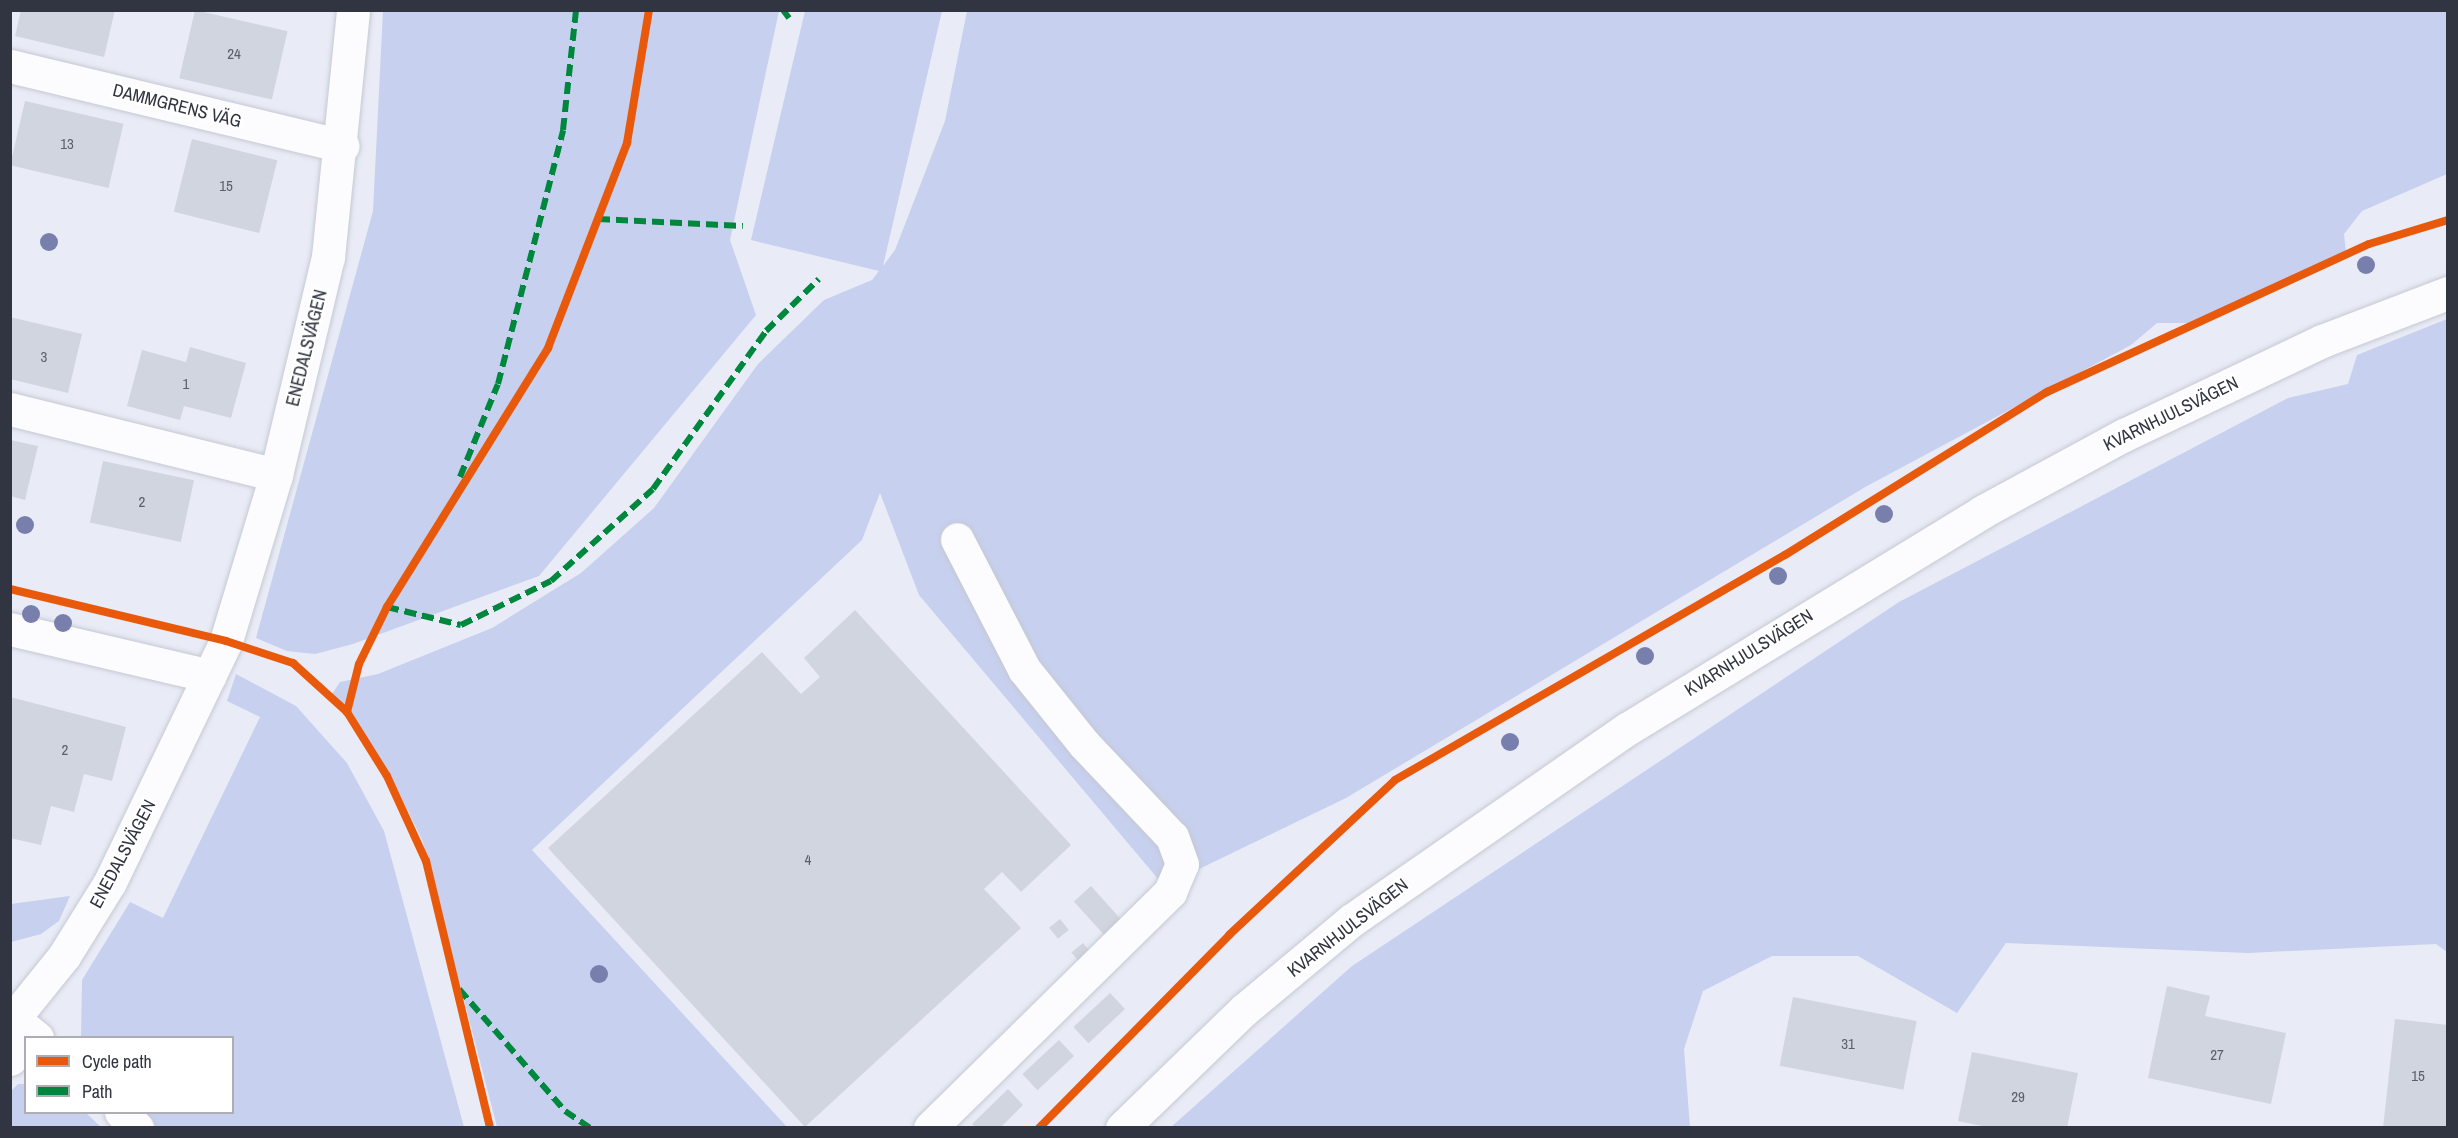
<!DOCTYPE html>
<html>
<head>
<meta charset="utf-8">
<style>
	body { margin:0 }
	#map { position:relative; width:2458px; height:1138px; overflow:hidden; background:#e9ecf6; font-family:"Archivo Narrow",sans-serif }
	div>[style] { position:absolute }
	.green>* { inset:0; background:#c7d0ee }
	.building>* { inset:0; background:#d1d5df; transform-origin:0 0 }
	.roads { filter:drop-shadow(0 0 2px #c5c9d4) drop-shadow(0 0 2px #c5c9d4) }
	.minor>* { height:33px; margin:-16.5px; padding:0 16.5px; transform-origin:16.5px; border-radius:16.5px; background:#fcfcfe }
	.quiet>* { height:6px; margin-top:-3px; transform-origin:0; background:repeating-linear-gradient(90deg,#00873e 0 12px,transparent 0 18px) }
	.cycleway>* { height:8px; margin:-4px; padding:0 4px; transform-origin:4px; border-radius:4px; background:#e8590c }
	.trees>* { width:18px; height:18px; margin:-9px; border-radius:50%; background:#797fac }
	span { translate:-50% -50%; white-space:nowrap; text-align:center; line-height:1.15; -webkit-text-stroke:5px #fff; paint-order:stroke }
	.number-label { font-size:15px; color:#5b5f6a }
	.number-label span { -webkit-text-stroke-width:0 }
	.street-label { font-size:18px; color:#313541 }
	.frame { position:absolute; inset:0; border:12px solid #313541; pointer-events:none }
	.legend { position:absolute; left:24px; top:1036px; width:210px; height:78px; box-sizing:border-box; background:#fff; border:2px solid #adaeb3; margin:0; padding:8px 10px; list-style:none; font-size:18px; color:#313541 }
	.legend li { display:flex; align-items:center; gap:12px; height:30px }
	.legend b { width:30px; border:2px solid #adaeb3 }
</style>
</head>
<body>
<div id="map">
	<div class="green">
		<div style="clip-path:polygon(383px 11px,779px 11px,730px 240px,756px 315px,539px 576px,353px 644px,315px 654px,287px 651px,256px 638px,373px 211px)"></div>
		<div style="clip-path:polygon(805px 11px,942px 11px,883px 266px,895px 250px,945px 121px,967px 11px,2447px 11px,2447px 174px,2362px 211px,2344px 234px,2346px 253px,2188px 323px,2157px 323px,2131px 345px,1867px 486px,1346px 798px,1164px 886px,919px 595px,880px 493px,862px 540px,532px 850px,787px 1127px,497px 1127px,423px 842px,389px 772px,330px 697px,340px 682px,378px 674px,492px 628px,581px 573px,654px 508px,758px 364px,824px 300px,872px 280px,879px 271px,751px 240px)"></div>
		<div style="clip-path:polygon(2447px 319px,2447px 952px,2436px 944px,2248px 953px,2006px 943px,1957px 1013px,1858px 956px,1772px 956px,1703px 991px,1684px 1049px,1690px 1127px,1171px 1127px,1352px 966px,1899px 602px,2288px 398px,2348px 384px,2357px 355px)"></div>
		<div style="clip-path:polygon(236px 674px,296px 706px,347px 763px,384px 831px,464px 1127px,155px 1127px,141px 1113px,232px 1112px,232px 1038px,81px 1037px,82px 980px,130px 902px,163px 918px,260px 717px,227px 701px)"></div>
		<div style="clip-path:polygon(70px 896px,59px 921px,41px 934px,11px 942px,11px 904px)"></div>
		<div style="clip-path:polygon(18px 1084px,25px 1084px,26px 1112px,86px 1113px,101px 1127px,11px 1127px,11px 1091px)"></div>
	</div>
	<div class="building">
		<div style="clip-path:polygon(21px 10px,115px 10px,104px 57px,15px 36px)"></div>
		<div style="left:195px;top:10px;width:95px;height:70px;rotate:13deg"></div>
		<div style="left:25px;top:101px;width:101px;height:66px;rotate:13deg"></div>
		<div style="left:192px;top:139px;width:88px;height:75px;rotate:14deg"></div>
		<div style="clip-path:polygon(10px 317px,82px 334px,68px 393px,10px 379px)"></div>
		<div style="clip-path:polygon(190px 347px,246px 363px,231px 418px,184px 406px,180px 420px,127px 406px,142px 350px,186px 362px)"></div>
		<div style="clip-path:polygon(10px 440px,38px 446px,25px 500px,10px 496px)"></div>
		<div style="left:103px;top:461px;width:93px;height:63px;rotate:12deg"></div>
		<div style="clip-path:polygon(855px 610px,1071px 845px,1021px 892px,1002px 872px,984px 889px,1021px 928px,805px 1127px,548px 848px,762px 652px,801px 694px,820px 677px,804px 658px)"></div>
		<div style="clip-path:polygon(10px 697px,126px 727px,112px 781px,84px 774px,74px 812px,51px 806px,41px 845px,10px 838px)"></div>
		<div style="left:1091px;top:886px;width:50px;height:23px;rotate:48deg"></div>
		<div style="left:1060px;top:919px;width:14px;height:14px;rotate:51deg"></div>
		<div style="left:1083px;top:943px;width:14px;height:15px;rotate:51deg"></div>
		<div style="clip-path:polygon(2167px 986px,2210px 996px,2205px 1016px,2286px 1033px,2271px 1104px,2148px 1078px)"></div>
		<div style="left:1110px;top:993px;width:22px;height:50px;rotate:47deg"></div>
		<div style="left:1793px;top:997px;width:126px;height:70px;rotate:11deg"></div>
		<div style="clip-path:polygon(2395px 1019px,2448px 1025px,2448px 1128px,2383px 1128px)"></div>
		<div style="left:1059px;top:1040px;width:22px;height:50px;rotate:47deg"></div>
		<div style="clip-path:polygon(1972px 1052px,2078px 1073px,2067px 1128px,1992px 1128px,1958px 1121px)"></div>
		<div style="clip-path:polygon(1008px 1089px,1023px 1105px,1000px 1128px,976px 1128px,972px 1124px)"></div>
	</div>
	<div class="roads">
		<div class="minor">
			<div style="left:10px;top:66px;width:342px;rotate:13.5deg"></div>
			<div style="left:10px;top:409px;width:274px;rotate:13.9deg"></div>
			<div style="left:10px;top:629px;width:205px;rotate:13.2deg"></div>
			<div style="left:10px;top:1016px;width:35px;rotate:39deg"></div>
			<div style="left:14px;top:1018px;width:80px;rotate:-51.1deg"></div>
			<div style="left:64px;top:956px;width:87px;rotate:-58.1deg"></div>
			<div style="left:110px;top:882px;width:267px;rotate:-64.3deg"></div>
			<div style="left:226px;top:641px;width:173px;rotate:-73.2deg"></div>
			<div style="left:276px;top:475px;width:224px;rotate:-76.6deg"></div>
			<div style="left:328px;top:257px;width:248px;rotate:-84.2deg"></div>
			<div style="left:10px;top:1059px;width:23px;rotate:-45deg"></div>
			<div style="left:121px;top:1112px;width:23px;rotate:45deg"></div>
			<div style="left:930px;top:1128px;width:337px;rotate:-44.5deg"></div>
			<div style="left:1170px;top:892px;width:30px;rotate:-67deg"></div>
			<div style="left:1182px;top:864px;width:29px;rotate:-110deg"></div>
			<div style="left:1172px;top:837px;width:128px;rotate:-133.4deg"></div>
			<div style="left:1084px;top:744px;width:96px;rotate:-128.7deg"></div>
			<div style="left:1024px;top:669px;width:146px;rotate:-117.3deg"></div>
			<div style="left:1122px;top:1128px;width:171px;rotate:-44.1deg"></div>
			<div style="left:1245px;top:1009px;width:139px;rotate:-39.8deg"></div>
			<div style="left:1352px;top:920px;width:335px;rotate:-34.8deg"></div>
			<div style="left:1627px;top:729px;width:416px;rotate:-31.4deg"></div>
			<div style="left:1982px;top:512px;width:162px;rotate:-28.5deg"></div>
			<div style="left:2124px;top:435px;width:219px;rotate:-25.4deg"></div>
			<div style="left:2322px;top:341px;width:135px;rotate:-20.9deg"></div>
		</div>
	</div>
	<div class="quiet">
		<div style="left:783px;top:10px;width:10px;rotate:53deg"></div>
		<div style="left:598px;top:219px;width:145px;rotate:2.8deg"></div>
		<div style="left:460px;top:477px;width:100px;rotate:-67.8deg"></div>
		<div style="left:498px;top:384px;width:262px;rotate:-75.6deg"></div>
		<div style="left:563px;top:130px;width:121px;rotate:-83.8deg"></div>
		<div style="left:387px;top:607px;width:76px;rotate:13.7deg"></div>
		<div style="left:461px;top:625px;width:100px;rotate:-26.1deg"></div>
		<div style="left:551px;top:581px;width:137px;rotate:-42deg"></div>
		<div style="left:653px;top:489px;width:194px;rotate:-54.4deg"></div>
		<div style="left:766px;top:331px;width:74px;rotate:-44.5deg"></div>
		<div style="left:459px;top:989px;width:162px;rotate:49deg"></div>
		<div style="left:565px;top:1111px;width:30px;rotate:34deg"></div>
	</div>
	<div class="cycleway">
		<div style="left:10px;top:589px;width:222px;rotate:13.5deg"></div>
		<div style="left:226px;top:641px;width:71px;rotate:18.2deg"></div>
		<div style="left:293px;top:663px;width:73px;rotate:42.2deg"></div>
		<div style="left:347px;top:712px;width:75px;rotate:58deg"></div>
		<div style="left:387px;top:776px;width:94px;rotate:65.4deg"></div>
		<div style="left:426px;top:861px;width:275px;rotate:76.5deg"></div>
		<div style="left:347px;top:712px;width:49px;rotate:-76deg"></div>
		<div style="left:359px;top:664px;width:64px;rotate:-63.8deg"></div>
		<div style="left:387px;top:607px;width:305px;rotate:-58.1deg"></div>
		<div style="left:548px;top:348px;width:220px;rotate:-68.9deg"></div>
		<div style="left:627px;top:143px;width:135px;rotate:-80.6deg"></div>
		<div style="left:1039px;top:1128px;width:271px;rotate:-45.4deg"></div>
		<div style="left:1229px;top:935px;width:227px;rotate:-43deg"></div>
		<div style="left:1395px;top:780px;width:450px;rotate:-30deg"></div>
		<div style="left:1785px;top:555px;width:309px;rotate:-31.9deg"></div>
		<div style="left:2047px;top:392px;width:354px;rotate:-24.7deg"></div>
		<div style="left:2369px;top:244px;width:83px;rotate:-16.9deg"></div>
	</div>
	<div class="trees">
		<div style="left:49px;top:242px"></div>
		<div style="left:2366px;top:265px"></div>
		<div style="left:1884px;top:514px"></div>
		<div style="left:25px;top:525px"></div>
		<div style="left:1778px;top:576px"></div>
		<div style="left:31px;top:614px"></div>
		<div style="left:63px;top:623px"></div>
		<div style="left:1645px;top:656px"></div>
		<div style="left:1510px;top:742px"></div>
		<div style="left:599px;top:974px"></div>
	</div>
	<div class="number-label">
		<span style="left:234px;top:54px">24</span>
		<span style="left:67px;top:144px">13</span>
		<span style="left:226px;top:186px">15</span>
		<span style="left:44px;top:357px">3</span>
		<span style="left:186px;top:384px">1</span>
		<span style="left:142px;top:502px">2</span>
		<span style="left:65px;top:750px">2</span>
		<span style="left:808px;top:860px">4</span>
		<span style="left:1848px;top:1044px">31</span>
		<span style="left:2217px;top:1055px">27</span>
		<span style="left:2418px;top:1076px">15</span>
		<span style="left:2018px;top:1097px">29</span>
	</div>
	<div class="street-label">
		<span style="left:177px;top:106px;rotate:14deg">DAMMGRENS VÄG</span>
		<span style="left:307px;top:348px;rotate:-76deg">ENEDALSVÄGEN</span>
		<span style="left:2171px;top:414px;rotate:-26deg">KVARNHJULSVÄGEN</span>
		<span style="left:1749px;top:653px;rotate:-32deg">KVARNHJULSVÄGEN</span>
		<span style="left:123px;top:854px;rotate:-62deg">ENEDALSVÄGEN</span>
		<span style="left:1348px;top:928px;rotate:-38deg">KVARNHJULSVÄGEN</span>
	</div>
	<div class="frame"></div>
	<ul class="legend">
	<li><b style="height:8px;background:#e8590c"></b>Cycle path</li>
	<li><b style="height:8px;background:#00873e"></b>Path</li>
	</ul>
</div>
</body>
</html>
